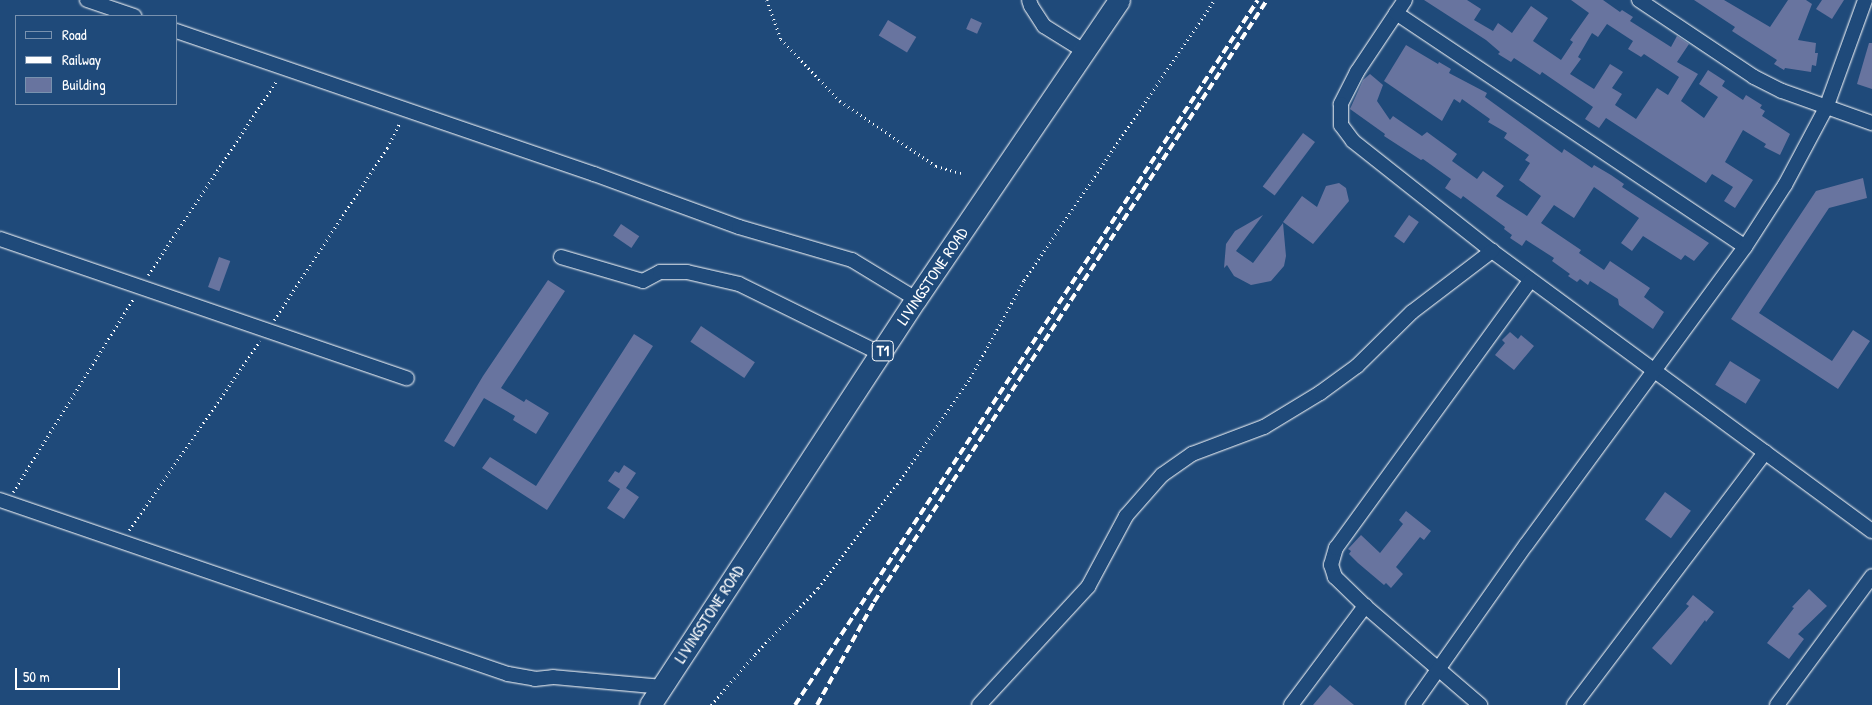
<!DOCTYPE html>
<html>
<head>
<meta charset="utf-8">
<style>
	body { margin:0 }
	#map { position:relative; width:1872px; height:705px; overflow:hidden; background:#1f4a7a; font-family:"Patrick Hand",sans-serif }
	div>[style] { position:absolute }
	.building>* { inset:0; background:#68749f; transform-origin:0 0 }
	.path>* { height:2.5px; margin-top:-1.25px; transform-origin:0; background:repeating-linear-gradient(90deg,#fff 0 1px,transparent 0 5px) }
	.roads { filter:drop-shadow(0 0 1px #fff) drop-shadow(0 0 1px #fff) }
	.minor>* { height:14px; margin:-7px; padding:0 7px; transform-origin:7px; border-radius:7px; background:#1f4a7a }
	.highway>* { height:21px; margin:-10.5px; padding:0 10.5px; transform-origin:10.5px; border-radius:10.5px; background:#1f4a7a }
	.rail>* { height:4px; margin-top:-2px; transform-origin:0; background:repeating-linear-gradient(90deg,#fff 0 8px,transparent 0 12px) }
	span { translate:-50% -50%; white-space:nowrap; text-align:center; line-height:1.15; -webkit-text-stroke:4.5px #1f4a7a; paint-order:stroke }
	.shield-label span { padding:1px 4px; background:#1f4a7a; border:1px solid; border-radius:4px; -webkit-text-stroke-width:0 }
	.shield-label { font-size:15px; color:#fff; font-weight:700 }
	.street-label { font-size:16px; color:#fff }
	.legend { position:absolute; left:15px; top:15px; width:162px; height:90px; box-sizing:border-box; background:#1f4a7a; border:1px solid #7992af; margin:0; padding:6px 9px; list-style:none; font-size:15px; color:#fff }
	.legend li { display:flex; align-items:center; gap:10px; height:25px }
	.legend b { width:25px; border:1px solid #7992af }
	.scale { position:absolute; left:15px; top:668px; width:105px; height:22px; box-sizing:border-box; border:2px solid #fff; border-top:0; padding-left:6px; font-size:15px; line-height:18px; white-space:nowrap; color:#fff; -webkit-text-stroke:4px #1f4a7a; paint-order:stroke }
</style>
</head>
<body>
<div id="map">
	<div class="building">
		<div style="clip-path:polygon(evenodd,1424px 0,1467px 0,1481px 9px,1474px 20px,1493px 31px,1498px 23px,1512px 33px,1531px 6px,1548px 18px,1533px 41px,1561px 60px,1573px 42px,1570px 40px,1589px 13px,1571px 0,1603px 0,1620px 12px,1622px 10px,1633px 17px,1630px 21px,1671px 47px,1677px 36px,1689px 44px,1677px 62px,1698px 74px,1681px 101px,1704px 118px,1718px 97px,1699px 84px,1708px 70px,1725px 81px,1722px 86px,1743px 100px,1746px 95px,1762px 105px,1760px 108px,1765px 111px,1762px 116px,1790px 134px,1780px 155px,1764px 147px,1766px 144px,1743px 130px,1725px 162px,1753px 180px,1735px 208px,1724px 201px,1733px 187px,1712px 174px,1706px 183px,1606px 118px,1599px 128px,1585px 119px,1593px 107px,1542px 72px,1540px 75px,1514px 58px,1511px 62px,1498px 54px,1500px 52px,1486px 40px,1424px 0,1607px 24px,1633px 41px,1628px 49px,1641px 57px,1644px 54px,1679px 77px,1668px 95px,1657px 88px,1636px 119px,1615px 105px,1622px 94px,1612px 88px,1623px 72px,1610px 64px,1594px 89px,1570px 74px,1581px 59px,1578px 57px,1592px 33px,1598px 37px,1607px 24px)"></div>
		<div style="clip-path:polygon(1694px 0,1724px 0,1770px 27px,1788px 0,1806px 0,1812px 4px,1798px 40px,1816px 43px,1815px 53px,1818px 53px,1816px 66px,1812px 65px,1811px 72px,1785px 68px,1784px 70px,1774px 64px,1777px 60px,1732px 31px,1735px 27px)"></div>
		<div style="clip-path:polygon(1822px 0,1844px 0,1832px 19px,1816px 9px)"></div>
		<div style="left:971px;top:18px;width:12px;height:12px;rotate:24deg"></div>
		<div style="left:888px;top:20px;width:33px;height:18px;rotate:31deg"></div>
		<div style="clip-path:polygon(1869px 43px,1872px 43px,1872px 89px,1857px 84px)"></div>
		<div style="clip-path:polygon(1406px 45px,1438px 64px,1439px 62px,1451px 69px,1449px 73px,1487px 93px,1485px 97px,1562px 153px,1564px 149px,1592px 168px,1594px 165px,1611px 175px,1624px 184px,1622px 187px,1709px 243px,1694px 261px,1685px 255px,1681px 260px,1643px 236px,1632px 251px,1621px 243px,1639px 218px,1594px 187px,1574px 218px,1554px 205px,1541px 223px,1581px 250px,1579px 253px,1604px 270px,1610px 261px,1650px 288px,1644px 297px,1664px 312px,1653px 329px,1619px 305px,1618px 299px,1590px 281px,1588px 285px,1580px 279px,1577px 282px,1568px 276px,1570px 274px,1552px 261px,1554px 258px,1526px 240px,1522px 246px,1510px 238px,1512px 235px,1504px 229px,1505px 227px,1463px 196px,1461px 199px,1445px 188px,1451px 179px,1423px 159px,1421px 160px,1384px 136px,1385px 134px,1350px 109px,1363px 80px,1370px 74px,1383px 85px,1377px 101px,1390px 120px,1393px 116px,1422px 136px,1427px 132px,1457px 154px,1452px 161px,1477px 179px,1483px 171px,1504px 186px,1496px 196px,1527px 216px,1541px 196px,1519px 180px,1530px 163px,1525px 160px,1529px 155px,1504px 138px,1507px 133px,1488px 122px,1490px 119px,1462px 99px,1460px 103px,1454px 99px,1442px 121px,1384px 81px)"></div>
		<div style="left:1303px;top:133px;width:15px;height:67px;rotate:37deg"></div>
		<div style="clip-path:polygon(1863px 178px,1867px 198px,1829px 208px,1759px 313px,1832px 361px,1853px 330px,1870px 341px,1838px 389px,1731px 319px,1816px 191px)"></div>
		<div style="clip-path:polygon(1339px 183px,1346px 188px,1349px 201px,1313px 244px,1283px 222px,1302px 196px,1317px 207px,1326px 186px)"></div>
		<div style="clip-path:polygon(1263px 215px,1236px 251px,1253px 263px,1283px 223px,1286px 256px,1284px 266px,1271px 281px,1251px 285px,1234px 276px,1227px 265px,1224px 268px,1226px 244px,1235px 231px)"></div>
		<div style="left:1409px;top:215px;width:12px;height:26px;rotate:35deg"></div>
		<div style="left:621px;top:224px;width:22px;height:14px;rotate:34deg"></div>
		<div style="left:219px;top:257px;width:12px;height:32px;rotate:20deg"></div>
		<div style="clip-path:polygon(548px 280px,565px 291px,501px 388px,524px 402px,526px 399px,549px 413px,536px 434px,513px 420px,515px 416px,484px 398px,454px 447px,444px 441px,483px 376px)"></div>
		<div style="left:701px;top:326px;width:65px;height:19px;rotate:34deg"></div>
		<div style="clip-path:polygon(1510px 332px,1518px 339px,1521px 335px,1534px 346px,1514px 370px,1495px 355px,1505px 343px,1502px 340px)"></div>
		<div style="clip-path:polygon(634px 334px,653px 346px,547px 510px,482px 468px,490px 457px,536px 486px)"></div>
		<div style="left:1730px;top:361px;width:36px;height:28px;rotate:32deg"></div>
		<div style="clip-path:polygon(624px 465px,636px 473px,626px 488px,639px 497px,624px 519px,607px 508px,620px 489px,608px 481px,615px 471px,619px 473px)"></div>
		<div style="left:1665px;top:492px;width:32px;height:34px;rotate:36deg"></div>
		<div style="clip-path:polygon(1406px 511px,1431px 531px,1424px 540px,1420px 537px,1396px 567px,1403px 574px,1391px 588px,1386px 583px,1384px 585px,1358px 563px,1349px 554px,1351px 551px,1348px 549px,1361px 535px,1380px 553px,1403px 524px,1399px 520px)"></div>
		<div style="clip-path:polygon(1809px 589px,1827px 606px,1798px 634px,1804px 639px,1789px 659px,1767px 643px,1794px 608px,1792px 607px)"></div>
		<div style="clip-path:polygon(1693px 595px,1714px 612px,1706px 622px,1705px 620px,1671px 665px,1652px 648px,1689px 606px,1686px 604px)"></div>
		<div style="clip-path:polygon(1330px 685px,1354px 705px,1313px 705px)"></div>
	</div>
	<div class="path">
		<div style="left:767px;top:0;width:41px;rotate:70.3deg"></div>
		<div style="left:781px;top:39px;width:86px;rotate:46.4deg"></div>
		<div style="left:840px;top:101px;width:116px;rotate:34.1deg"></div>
		<div style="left:936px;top:166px;width:26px;rotate:16deg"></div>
		<div style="left:148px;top:275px;width:234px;rotate:-56.5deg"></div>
		<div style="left:274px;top:320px;width:206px;rotate:-56.7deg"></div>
		<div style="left:387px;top:148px;width:28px;rotate:-63deg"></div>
		<div style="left:13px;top:492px;width:227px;rotate:-58.1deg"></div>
		<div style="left:129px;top:530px;width:230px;rotate:-55.3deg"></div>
		<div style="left:711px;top:705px;width:67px;rotate:-49.2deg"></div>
		<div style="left:755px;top:654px;width:91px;rotate:-46.3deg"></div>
		<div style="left:818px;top:588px;width:131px;rotate:-52.8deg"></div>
		<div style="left:897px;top:484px;width:129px;rotate:-55.4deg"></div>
		<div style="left:970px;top:378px;width:112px;rotate:-61.1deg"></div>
		<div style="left:1024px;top:280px;width:338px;rotate:-55.8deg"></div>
	</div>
	<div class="roads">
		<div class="minor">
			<div style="left:87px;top:0;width:50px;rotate:18.8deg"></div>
			<div style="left:1029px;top:0;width:6px;rotate:72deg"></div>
			<div style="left:1031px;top:6px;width:24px;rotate:57deg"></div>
			<div style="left:1044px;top:26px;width:47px;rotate:32deg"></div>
			<div style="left:1405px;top:0;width:87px;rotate:123.7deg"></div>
			<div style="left:1357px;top:72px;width:36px;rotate:117deg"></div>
			<div style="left:1341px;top:104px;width:21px;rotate:90deg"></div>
			<div style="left:1341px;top:125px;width:20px;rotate:53deg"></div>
			<div style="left:1353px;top:141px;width:177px;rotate:38.4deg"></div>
			<div style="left:1492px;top:251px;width:472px;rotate:36.4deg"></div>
			<div style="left:1639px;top:0;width:138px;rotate:33.8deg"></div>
			<div style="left:1754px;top:77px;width:31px;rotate:27deg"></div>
			<div style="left:1782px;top:91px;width:96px;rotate:19.6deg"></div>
			<div style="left:1396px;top:13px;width:420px;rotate:33.8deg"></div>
			<div style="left:176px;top:31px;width:442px;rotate:18.9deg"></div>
			<div style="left:594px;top:174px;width:154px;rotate:20.1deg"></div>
			<div style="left:739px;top:227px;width:118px;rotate:16.3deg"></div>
			<div style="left:852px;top:260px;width:75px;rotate:31.4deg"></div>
			<div style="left:0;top:239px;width:430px;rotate:18.9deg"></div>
			<div style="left:561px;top:257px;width:85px;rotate:16.3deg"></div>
			<div style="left:643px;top:281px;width:19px;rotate:-28deg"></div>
			<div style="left:660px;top:272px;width:27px"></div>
			<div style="left:687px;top:272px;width:53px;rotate:13deg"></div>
			<div style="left:739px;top:284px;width:158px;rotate:26.2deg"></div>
			<div style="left:0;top:500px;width:537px;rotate:18.91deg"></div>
			<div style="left:508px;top:674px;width:27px;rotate:10deg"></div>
			<div style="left:535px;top:679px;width:18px;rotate:-6deg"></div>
			<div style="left:553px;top:677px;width:109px;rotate:5.2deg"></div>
			<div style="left:1365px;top:606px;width:152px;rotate:40.7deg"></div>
			<div style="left:979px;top:705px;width:161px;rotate:-47.3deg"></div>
			<div style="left:1088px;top:587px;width:81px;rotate:-61.8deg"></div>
			<div style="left:1126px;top:516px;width:55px;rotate:-48.7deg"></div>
			<div style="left:1162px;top:475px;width:37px;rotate:-35deg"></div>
			<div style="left:1192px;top:454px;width:77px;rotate:-20.6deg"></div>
			<div style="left:1264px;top:427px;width:66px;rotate:-31.3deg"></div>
			<div style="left:1320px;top:393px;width:46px;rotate:-36.1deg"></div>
			<div style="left:1357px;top:366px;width:77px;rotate:-44.5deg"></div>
			<div style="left:1412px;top:312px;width:101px;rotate:-37.3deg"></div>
			<div style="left:1291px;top:705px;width:124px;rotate:-53.2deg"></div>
			<div style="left:1365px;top:606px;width:42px;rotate:-136deg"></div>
			<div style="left:1335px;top:577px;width:13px;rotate:-108deg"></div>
			<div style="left:1331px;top:565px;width:18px;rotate:-74deg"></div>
			<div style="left:1336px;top:548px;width:331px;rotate:-54deg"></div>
			<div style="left:1413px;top:705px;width:196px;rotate:-54.8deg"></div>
			<div style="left:1526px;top:545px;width:370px;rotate:-53.7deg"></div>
			<div style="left:1745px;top:247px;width:74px;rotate:-57.2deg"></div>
			<div style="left:1785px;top:185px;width:87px;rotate:-62deg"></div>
			<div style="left:1826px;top:108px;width:115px;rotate:-70.1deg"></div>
			<div style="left:1574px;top:705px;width:317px;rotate:-52.9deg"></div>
			<div style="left:1777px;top:705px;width:160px;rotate:-53.6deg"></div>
		</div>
		<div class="highway">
			<div style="left:650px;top:705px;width:485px;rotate:-56.8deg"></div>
			<div style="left:916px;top:299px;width:361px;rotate:-55.8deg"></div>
		</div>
	</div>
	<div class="rail">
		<div style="left:795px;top:705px;width:843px;rotate:-56.71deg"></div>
		<div style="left:817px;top:705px;width:118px;rotate:-61deg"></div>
		<div style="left:874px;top:602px;width:719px;rotate:-56.86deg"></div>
	</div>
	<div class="shield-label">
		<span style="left:883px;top:351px">T1</span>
	</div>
	<div class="street-label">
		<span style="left:932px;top:276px;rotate:-56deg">LIVINGSTONE ROAD</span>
		<span style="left:709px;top:614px;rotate:-57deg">LIVINGSTONE ROAD</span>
	</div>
	<ul class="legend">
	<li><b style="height:6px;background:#1f4a7a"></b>Road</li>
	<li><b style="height:6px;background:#fff"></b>Railway</li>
	<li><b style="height:14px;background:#68749f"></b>Building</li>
	</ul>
	<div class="scale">50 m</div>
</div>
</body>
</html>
